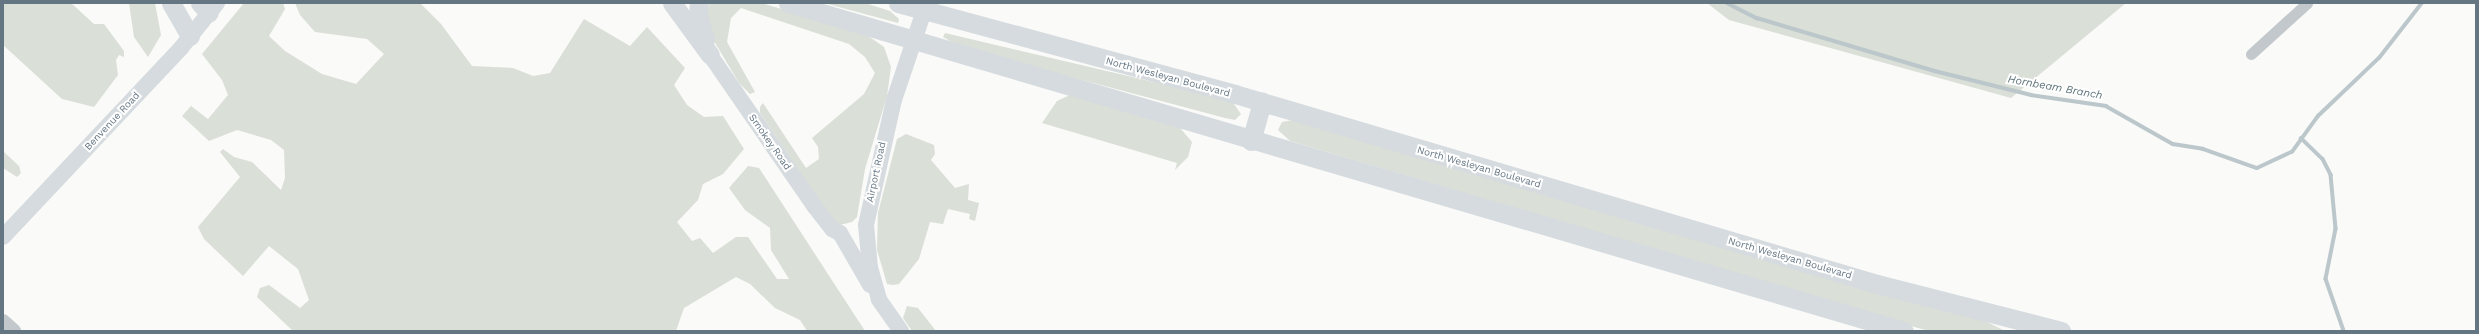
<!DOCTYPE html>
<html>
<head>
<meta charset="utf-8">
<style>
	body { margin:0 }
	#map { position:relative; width:2479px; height:334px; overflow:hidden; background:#fafaf8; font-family:"Work Sans",sans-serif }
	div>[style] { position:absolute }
	.green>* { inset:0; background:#dadfd7 }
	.stream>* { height:3.5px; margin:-1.75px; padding:0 1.75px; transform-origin:1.75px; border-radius:1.75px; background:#bbc7cb }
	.minor>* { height:11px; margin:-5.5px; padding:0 5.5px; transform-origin:5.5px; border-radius:5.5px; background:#c3c8cc }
	.tertiary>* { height:14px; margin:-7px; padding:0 7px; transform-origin:7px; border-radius:7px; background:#c3c8cc }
	.secondary>* { height:16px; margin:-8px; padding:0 8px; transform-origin:8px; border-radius:8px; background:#d6dbdf }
	.trunk>* { height:19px; margin:-9.5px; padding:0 9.5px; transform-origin:9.5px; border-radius:9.5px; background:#d6dbdf }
	span { translate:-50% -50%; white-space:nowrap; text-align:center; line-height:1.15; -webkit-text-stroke:4px #fff; paint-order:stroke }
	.street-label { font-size:10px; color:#657683 }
	.water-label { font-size:11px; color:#60757c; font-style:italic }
	.frame { position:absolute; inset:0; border:4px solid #657683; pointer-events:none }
</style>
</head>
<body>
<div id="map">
	<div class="green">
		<div style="clip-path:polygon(3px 3px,71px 3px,94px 24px,104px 24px,124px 51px,124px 57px,119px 55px,116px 60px,118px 75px,94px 107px,62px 99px,3px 45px)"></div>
		<div style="clip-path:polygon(129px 3px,155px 3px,161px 35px,148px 57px,134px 37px)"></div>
		<div style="clip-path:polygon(244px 3px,283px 3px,285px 9px,269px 36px,285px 51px,322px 74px,356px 84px,384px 54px,367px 39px,315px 32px,300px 15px,295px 3px,420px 3px,441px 24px,472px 66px,513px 68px,533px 76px,550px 73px,584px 19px,630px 46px,647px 27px,685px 68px,674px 85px,687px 105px,704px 117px,723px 116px,744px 149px,723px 174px,703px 184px,698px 200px,677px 222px,692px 241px,700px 238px,713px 253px,736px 237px,748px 237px,777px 279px,789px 279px,771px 250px,770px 228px,745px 210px,729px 188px,748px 166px,759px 168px,865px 331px,807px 331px,800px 320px,775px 308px,750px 284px,736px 277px,684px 308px,676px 331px,293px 331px,257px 297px,260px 288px,269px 285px,300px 308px,309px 300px,298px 269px,269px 246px,243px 276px,204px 239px,198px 227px,240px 177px,220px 152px,223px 149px,234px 157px,252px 162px,281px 190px,285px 178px,284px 150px,271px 140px,237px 130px,209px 141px,182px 116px,191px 106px,208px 119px,228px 95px,222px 80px,202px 54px)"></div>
		<div style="clip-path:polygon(710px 3px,761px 3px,864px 33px,884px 47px,891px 67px,887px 96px,865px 169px,857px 217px,852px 222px,840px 225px,834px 222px,760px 113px,760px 107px,763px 103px,806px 168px,819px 159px,818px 147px,812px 138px,864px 94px,875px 73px,865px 57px,849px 44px,741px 8px,731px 18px,727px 42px,755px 92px,750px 94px,739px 83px,711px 36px,706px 15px)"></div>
		<div style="clip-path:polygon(824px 3px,865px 3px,890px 11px,899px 19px,898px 23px)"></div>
		<div style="clip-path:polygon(1707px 3px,2126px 3px,2011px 98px,1729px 20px)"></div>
		<div style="clip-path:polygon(945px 33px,1222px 98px,1234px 104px,1241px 114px,1235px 120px,1225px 118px,1041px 69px,959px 46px,943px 37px)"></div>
		<div style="clip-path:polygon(1070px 95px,1180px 128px,1192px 142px,1188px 157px,1175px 170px,1177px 163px,1042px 123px,1057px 101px)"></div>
		<div style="clip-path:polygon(1293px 120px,1985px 321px,2005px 331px,1929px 331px,1911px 326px,1290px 141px,1278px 130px,1282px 122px)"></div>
		<div style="clip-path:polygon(906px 134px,934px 145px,935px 154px,931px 160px,955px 188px,969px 184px,968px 200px,979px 203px,975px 221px,969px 219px,970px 214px,948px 209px,943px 224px,930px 222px,919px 259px,899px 284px,893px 285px,887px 284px,877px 250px,878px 213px,897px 139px)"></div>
		<div style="clip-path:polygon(3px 151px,19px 166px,21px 173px,17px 177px,3px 168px)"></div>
		<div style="clip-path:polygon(907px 306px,918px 308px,936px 331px,912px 331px,903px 318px)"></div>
	</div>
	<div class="stream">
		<div style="left:1727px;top:3px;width:34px;rotate:27deg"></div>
		<div style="left:1757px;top:18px;width:186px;rotate:16.6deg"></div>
		<div style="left:1935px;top:71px;width:99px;rotate:14deg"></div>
		<div style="left:2031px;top:95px;width:76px;rotate:8.3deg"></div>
		<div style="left:2106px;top:106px;width:77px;rotate:29.6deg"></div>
		<div style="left:2173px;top:144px;width:30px;rotate:9deg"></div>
		<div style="left:2203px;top:149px;width:57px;rotate:19.4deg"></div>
		<div style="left:2257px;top:168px;width:38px;rotate:-25deg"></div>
		<div style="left:2292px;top:152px;width:44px;rotate:-54.2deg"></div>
		<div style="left:2318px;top:116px;width:84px;rotate:-43.6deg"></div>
		<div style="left:2379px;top:58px;width:70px;rotate:-52deg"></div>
		<div style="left:2301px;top:138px;width:30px;rotate:44deg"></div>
		<div style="left:2323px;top:159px;width:18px;rotate:63deg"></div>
		<div style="left:2331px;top:175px;width:54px;rotate:84.7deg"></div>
		<div style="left:2336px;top:229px;width:51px;rotate:101.3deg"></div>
		<div style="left:2326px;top:279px;width:55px;rotate:70.9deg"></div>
	</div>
	<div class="minor">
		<div style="left:2251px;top:54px;width:76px;rotate:-42.3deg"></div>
	</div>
	<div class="tertiary">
		<div style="left:3px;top:321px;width:15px;rotate:42deg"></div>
	</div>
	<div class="secondary">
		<div style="left:710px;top:55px;width:185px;rotate:55.4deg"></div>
		<div style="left:815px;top:207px;width:28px;rotate:52deg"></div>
		<div style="left:832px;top:229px;width:9px;rotate:27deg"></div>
		<div style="left:840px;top:233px;width:60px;rotate:60deg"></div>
		<div style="left:3px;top:237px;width:260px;rotate:-46.7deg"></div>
		<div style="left:181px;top:48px;width:58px;rotate:-51.3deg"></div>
		<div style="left:901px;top:331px;width:39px;rotate:-125deg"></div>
		<div style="left:879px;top:299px;width:32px;rotate:-106deg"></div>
		<div style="left:870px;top:268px;width:43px;rotate:-95.3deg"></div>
		<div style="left:866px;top:225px;width:128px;rotate:-77.4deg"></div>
		<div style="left:894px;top:100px;width:94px;rotate:-71.4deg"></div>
	</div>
	<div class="trunk">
		<div style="left:171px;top:3px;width:38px;rotate:60deg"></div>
		<div style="left:200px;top:3px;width:13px;rotate:48deg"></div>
		<div style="left:672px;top:3px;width:64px;rotate:53.8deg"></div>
		<div style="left:699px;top:3px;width:12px;rotate:95deg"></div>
		<div style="left:698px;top:15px;width:26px;rotate:74deg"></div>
		<div style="left:788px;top:3px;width:1163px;rotate:16.38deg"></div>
		<div style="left:898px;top:3px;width:349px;rotate:15.1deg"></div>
		<div style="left:1235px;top:94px;width:670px;rotate:16.49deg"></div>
		<div style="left:1877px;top:284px;width:190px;rotate:14.3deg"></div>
		<div style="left:1251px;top:141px;width:41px;rotate:-74.2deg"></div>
	</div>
	<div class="street-label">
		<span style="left:1168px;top:77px;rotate:15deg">North Wesleyan Boulevard</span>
		<span style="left:112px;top:121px;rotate:-47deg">Benvenue Road</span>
		<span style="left:770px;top:142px;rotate:55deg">Smokey Road</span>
		<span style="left:1479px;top:167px;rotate:16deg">North Wesleyan Boulevard</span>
		<span style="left:876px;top:172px;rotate:-78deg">Airport Road</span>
		<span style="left:1790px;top:258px;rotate:16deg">North Wesleyan Boulevard</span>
	</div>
	<div class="water-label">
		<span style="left:2055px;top:88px;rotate:10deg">Hornbeam Branch</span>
	</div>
	<div class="frame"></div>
</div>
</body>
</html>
